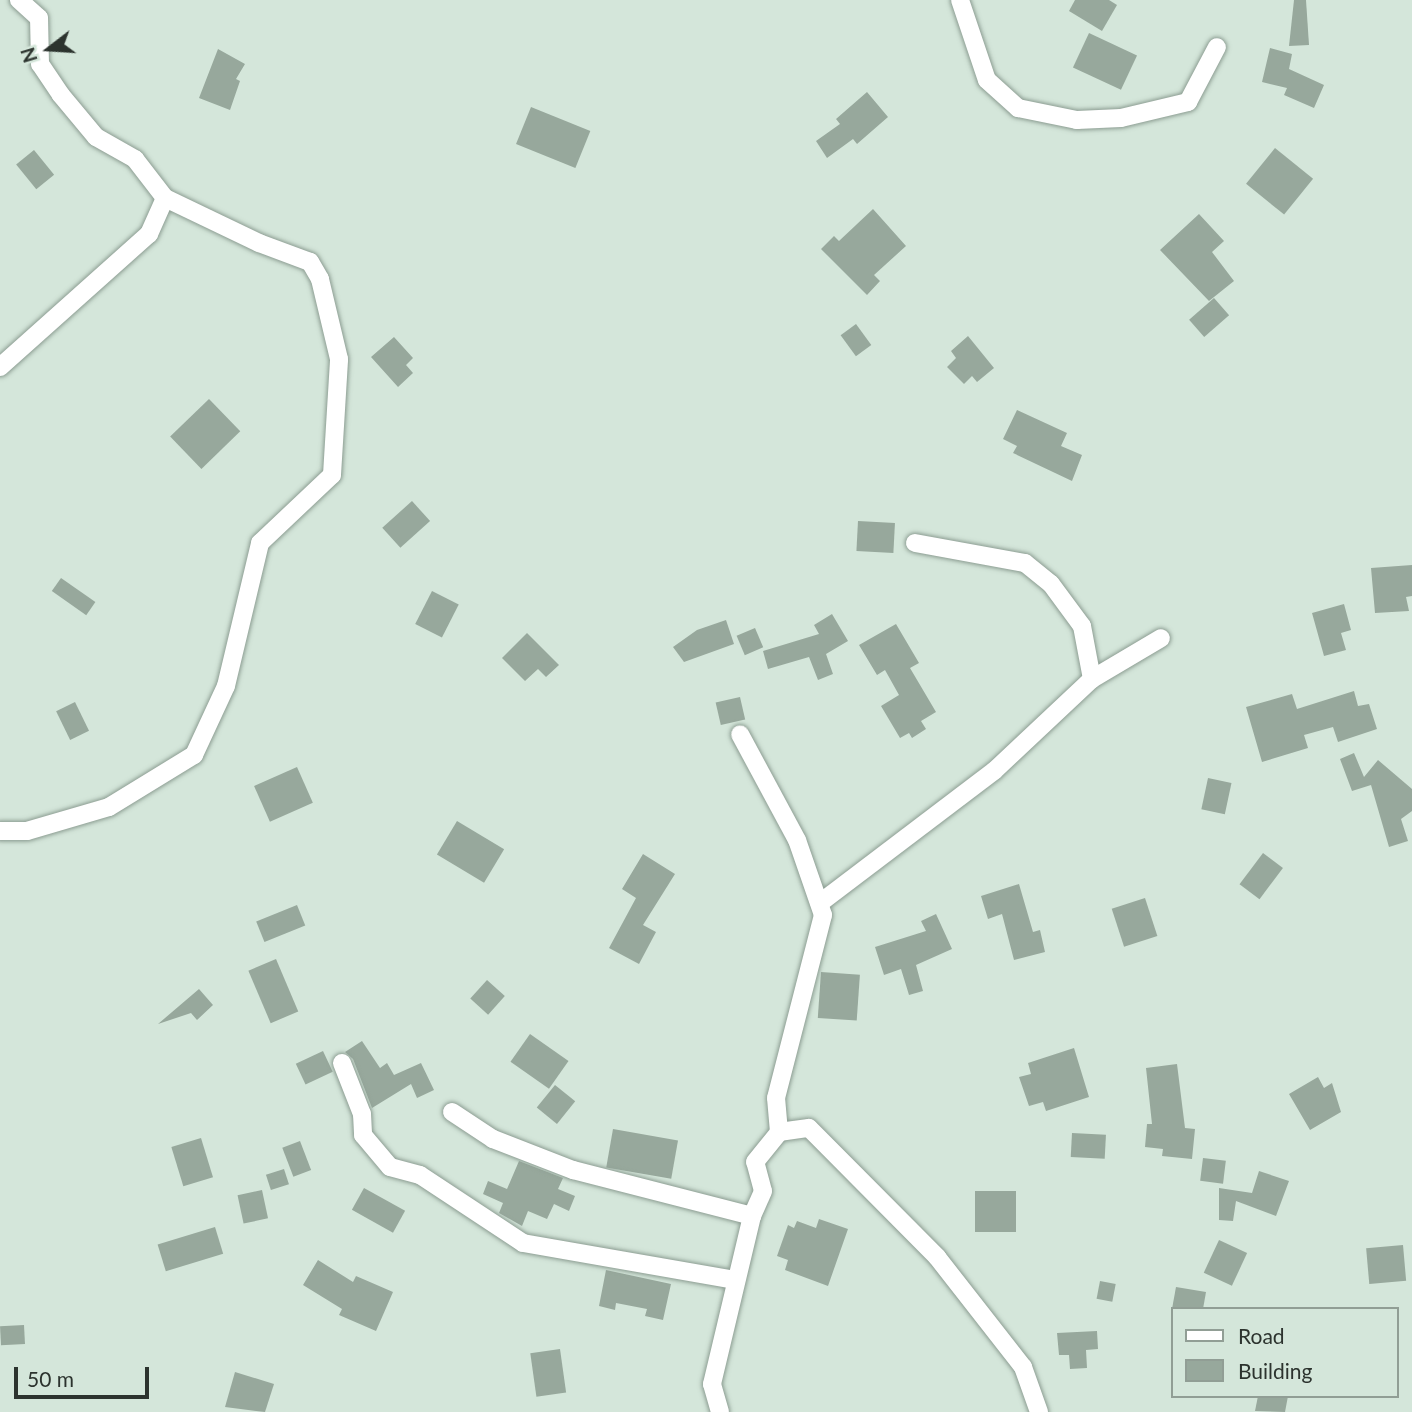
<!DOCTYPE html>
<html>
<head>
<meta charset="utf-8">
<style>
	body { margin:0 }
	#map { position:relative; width:1412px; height:1412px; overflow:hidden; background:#d4e6da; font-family:Lato,sans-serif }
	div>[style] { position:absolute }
	.building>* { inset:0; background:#97a89c; transform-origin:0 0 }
	.roads { filter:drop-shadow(0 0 2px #8c9d92) drop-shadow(0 0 2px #8c9d92) }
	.street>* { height:18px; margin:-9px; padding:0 9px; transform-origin:9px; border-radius:9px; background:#fff }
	span { translate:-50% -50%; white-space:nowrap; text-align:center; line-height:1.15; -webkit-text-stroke:5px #d4e6da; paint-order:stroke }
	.legend { position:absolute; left:1171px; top:1307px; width:228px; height:91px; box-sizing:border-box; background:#d4e6da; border:2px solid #919e95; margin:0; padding:9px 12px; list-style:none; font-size:21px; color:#2c332e }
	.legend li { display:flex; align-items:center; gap:14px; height:35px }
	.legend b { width:35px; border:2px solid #919e95 }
	.north { position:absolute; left:14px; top:14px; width:70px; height:70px; -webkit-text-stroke:5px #d4e6da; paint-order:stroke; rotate:253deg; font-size:19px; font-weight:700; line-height:28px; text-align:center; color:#2c332e }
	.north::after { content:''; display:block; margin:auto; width:24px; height:32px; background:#2c332e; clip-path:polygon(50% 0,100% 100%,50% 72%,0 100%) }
	.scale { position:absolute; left:14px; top:1367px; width:135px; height:32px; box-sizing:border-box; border:4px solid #2c332e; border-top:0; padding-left:9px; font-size:21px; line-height:24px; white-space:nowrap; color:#2c332e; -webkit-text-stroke:5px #d4e6da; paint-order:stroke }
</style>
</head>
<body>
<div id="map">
	<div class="building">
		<div style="clip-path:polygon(1075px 0,1109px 0,1117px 5px,1102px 31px,1069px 11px)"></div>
		<div style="clip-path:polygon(1294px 0,1306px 0,1309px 45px,1289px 46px)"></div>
		<div style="left:1089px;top:33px;width:53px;height:38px;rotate:25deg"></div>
		<div style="clip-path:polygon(1270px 48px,1292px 54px,1289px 69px,1324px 85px,1314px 108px,1284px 95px,1287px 88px,1262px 82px)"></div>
		<div style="clip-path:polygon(218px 49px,245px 64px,236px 79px,240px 81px,230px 110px,199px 98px)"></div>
		<div style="clip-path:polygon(867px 92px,888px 117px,857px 144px,853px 139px,827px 158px,816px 141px,840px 124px,836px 119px)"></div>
		<div style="left:531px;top:107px;width:64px;height:40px;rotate:22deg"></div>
		<div style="left:1275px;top:148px;width:49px;height:46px;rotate:39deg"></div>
		<div style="left:34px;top:150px;width:32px;height:23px;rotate:51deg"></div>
		<div style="clip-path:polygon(873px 209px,906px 246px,874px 275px,880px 281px,867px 295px,821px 249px,834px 236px,839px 241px)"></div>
		<div style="clip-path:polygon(1199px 214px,1224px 241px,1212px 252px,1234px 281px,1209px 301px,1160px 250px)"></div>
		<div style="left:1214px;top:298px;width:23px;height:33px;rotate:49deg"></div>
		<div style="left:856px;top:324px;width:26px;height:19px;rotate:54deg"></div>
		<div style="clip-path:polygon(968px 336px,994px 368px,977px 382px,972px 376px,964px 384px,947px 367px,956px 358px,951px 351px)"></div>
		<div style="clip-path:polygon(394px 337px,413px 358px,406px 365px,413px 373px,398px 387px,371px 357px)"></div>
		<div style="left:209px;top:399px;width:45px;height:54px;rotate:46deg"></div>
		<div style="clip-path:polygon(1017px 410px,1067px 433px,1061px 446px,1082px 455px,1072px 481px,1013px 453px,1017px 446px,1003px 439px)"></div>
		<div style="left:412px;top:501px;width:27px;height:40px;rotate:48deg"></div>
		<div style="left:858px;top:521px;width:37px;height:30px;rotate:3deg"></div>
		<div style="clip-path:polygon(1412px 565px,1412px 596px,1406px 597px,1409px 611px,1375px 613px,1371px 568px)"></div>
		<div style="left:61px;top:578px;width:42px;height:16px;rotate:35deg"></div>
		<div style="left:432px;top:591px;width:30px;height:37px;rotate:27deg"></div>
		<div style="clip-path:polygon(1344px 604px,1351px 630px,1341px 633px,1346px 650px,1324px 656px,1312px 613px)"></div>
		<div style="clip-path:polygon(832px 614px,848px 641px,826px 654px,833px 674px,818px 680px,809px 657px,768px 669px,763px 651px,819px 634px,814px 625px)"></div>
		<div style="clip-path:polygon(726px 620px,734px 644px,684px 662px,673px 647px,697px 630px)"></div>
		<div style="clip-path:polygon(896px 624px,919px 663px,910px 668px,936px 712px,921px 721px,926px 729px,912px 738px,909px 733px,900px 738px,881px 706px,899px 695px,885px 670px,877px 675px,859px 645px)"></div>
		<div style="left:755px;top:628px;width:21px;height:20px;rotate:67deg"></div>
		<div style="clip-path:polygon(527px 633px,559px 665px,546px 677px,538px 669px,525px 681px,502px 658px)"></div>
		<div style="clip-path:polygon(1354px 691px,1358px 706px,1369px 704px,1377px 729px,1338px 742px,1333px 727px,1304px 735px,1308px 748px,1262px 762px,1246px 707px,1292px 694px,1297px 709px)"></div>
		<div style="left:740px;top:697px;width:23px;height:25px;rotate:77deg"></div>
		<div style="left:75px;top:702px;width:32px;height:21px;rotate:64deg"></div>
		<div style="clip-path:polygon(1354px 753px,1364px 777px,1378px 760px,1412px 789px,1412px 811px,1401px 819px,1408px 841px,1389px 847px,1371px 785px,1352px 791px,1340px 759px)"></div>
		<div style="left:297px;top:767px;width:39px;height:47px;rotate:66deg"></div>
		<div style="left:1208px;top:778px;width:24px;height:32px;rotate:12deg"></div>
		<div style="left:457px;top:821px;width:55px;height:39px;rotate:31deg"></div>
		<div style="left:1263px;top:853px;width:25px;height:39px;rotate:37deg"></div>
		<div style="clip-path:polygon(643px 854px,675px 874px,643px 925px,656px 932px,639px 964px,609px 948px,636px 898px,622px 889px)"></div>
		<div style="clip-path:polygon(1019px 884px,1033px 932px,1040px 930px,1045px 952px,1014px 960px,1002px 914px,988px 919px,981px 896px)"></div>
		<div style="left:1145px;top:898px;width:40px;height:35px;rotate:72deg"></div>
		<div style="left:297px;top:905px;width:22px;height:44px;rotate:68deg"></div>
		<div style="clip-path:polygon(936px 914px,952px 949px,916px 965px,923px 991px,909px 995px,901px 969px,884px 975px,875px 947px,926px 931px,921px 921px)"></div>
		<div style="left:276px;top:959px;width:57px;height:30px;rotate:67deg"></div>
		<div style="left:821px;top:972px;width:39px;height:46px;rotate:4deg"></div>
		<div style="left:487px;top:980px;width:24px;height:25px;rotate:42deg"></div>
		<div style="clip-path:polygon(199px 989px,213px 1005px,197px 1020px,191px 1013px,158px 1024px)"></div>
		<div style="left:530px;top:1034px;width:47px;height:34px;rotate:35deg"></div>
		<div style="clip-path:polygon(362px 1041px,380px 1068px,387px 1063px,394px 1075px,421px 1063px,434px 1090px,417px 1098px,411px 1084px,372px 1108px,353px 1059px,345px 1052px)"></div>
		<div style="clip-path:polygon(1074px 1048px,1089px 1097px,1046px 1111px,1043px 1102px,1029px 1106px,1019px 1077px,1031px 1074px,1028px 1063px)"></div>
		<div style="left:323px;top:1051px;width:23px;height:30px;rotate:65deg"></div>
		<div style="clip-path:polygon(1177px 1064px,1185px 1128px,1195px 1129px,1192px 1159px,1162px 1156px,1163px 1149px,1145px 1147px,1147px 1124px,1152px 1124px,1146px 1068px)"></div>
		<div style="clip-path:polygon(1318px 1077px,1324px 1088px,1332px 1083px,1341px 1112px,1310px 1130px,1289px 1094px)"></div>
		<div style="left:555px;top:1085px;width:26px;height:29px;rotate:39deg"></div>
		<div style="left:613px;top:1129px;width:66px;height:39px;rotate:10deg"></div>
		<div style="left:1072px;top:1133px;width:34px;height:24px;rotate:3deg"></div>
		<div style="left:201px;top:1138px;width:41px;height:31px;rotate:73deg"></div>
		<div style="left:300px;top:1141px;width:31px;height:19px;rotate:69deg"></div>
		<div style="left:1203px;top:1158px;width:23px;height:23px;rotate:7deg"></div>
		<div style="clip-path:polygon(519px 1161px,563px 1178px,558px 1189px,575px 1196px,569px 1211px,554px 1204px,547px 1219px,528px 1211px,522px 1226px,499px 1213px,503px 1203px,483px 1194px,488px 1181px,507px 1189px)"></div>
		<div style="left:284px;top:1169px;width:16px;height:19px;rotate:72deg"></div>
		<div style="clip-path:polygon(1259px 1171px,1289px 1181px,1276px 1216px,1236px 1201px,1233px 1221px,1219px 1220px,1219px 1188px,1252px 1193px)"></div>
		<div style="left:364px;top:1188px;width:47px;height:25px;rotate:29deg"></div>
		<div style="left:262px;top:1190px;width:29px;height:25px;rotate:78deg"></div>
		<div style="left:975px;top:1191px;width:41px;height:41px"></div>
		<div style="clip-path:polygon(819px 1219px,848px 1229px,828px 1286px,785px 1270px,788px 1260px,777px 1256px,788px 1225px,794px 1228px,797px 1221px,816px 1228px)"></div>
		<div style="left:215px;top:1227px;width:28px;height:60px;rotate:73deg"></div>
		<div style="left:1219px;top:1240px;width:31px;height:36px;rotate:25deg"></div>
		<div style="left:1403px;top:1245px;width:36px;height:37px;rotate:85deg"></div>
		<div style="clip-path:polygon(318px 1260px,353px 1282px,356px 1276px,393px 1292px,376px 1331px,339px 1315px,342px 1309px,303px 1285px)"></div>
		<div style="clip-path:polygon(606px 1270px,671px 1284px,663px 1320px,645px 1316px,647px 1309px,616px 1303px,615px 1310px,599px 1306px)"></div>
		<div style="left:1100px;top:1281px;width:16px;height:18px;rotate:11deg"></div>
		<div style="clip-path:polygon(1176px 1287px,1206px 1292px,1203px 1309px,1172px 1309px)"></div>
		<div style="left:24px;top:1325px;width:19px;height:24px;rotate:87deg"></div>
		<div style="clip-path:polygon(1097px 1331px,1098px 1349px,1086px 1350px,1087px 1368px,1070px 1369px,1069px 1355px,1059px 1355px,1057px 1333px)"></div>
		<div style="left:560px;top:1349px;width:44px;height:30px;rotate:82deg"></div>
		<div style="clip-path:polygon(235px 1372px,274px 1384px,265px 1412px,225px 1407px)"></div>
		<div style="clip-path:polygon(1258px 1396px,1288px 1396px,1285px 1412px,1255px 1411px)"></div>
	</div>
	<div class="roads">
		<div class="street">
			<div style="left:960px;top:0;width:84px;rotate:71.4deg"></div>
			<div style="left:987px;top:80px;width:42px;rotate:42.1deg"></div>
			<div style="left:1018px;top:108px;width:60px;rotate:11.5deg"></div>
			<div style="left:1077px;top:120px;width:44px;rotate:-2.6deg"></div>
			<div style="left:1121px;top:118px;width:69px;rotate:-13.4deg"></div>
			<div style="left:1188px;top:102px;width:62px;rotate:-62.2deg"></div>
			<div style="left:0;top:367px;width:200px;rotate:-41.8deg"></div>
			<div style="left:149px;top:234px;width:39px;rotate:-66deg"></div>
			<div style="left:165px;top:198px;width:49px;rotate:-127.6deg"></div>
			<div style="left:135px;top:159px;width:45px;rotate:-150.6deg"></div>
			<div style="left:96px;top:137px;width:55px;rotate:-129.8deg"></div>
			<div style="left:61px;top:95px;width:37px;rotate:-124deg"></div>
			<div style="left:40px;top:64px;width:46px;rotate:-91.2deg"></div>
			<div style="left:39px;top:18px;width:27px;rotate:-138deg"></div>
			<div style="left:915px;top:543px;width:112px;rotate:10.3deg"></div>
			<div style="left:1025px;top:563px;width:33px;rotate:39deg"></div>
			<div style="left:1051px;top:584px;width:52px;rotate:53.6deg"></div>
			<div style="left:1082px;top:626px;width:54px;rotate:79.3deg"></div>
			<div style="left:0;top:831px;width:27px"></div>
			<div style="left:27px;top:831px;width:85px;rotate:-16.3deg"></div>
			<div style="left:109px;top:807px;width:100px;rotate:-31.5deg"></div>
			<div style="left:194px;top:755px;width:76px;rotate:-65.1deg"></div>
			<div style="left:226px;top:686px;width:147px;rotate:-76.6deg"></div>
			<div style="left:260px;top:543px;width:99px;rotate:-43.4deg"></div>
			<div style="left:332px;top:475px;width:116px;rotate:-86.5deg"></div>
			<div style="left:339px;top:359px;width:82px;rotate:-103.4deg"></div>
			<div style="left:320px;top:279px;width:20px;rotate:-120deg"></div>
			<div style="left:310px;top:262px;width:54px;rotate:-159.6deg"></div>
			<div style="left:259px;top:243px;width:104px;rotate:-154.4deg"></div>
			<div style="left:820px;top:903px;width:218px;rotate:-37.2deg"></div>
			<div style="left:994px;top:771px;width:134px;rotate:-43.2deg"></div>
			<div style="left:1092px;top:679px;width:80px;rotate:-30.7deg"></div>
			<div style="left:342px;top:1063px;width:55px;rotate:68.6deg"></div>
			<div style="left:362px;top:1114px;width:21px;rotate:87deg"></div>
			<div style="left:363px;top:1135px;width:42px;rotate:49.8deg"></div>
			<div style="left:390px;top:1167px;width:31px;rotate:15deg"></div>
			<div style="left:420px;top:1175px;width:123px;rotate:33.4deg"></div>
			<div style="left:523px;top:1243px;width:216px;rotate:9.9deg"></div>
			<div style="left:452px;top:1112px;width:49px;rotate:33.4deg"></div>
			<div style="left:493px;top:1139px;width:86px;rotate:21.2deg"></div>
			<div style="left:573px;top:1170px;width:185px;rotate:14.4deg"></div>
			<div style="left:779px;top:1132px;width:30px;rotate:-8deg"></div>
			<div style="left:809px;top:1128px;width:182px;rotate:45.2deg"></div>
			<div style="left:937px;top:1257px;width:140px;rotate:52deg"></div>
			<div style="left:1023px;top:1367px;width:48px;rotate:70.4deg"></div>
			<div style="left:720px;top:1412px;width:29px;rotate:-106deg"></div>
			<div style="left:712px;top:1384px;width:173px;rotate:-76.6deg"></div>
			<div style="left:752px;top:1216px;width:27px;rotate:-66deg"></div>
			<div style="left:763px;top:1191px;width:30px;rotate:-105deg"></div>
			<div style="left:755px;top:1162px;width:38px;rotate:-51deg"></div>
			<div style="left:779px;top:1132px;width:34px;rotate:-95deg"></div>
			<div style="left:776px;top:1098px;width:189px;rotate:-75.6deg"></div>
			<div style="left:823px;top:915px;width:79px;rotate:-109.1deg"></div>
			<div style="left:797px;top:840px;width:120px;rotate:-118.3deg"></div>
		</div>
	</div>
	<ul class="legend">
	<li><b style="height:9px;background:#fff"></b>Road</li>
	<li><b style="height:19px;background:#97a89c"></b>Building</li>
	</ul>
	<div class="north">N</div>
	<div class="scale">50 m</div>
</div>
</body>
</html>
